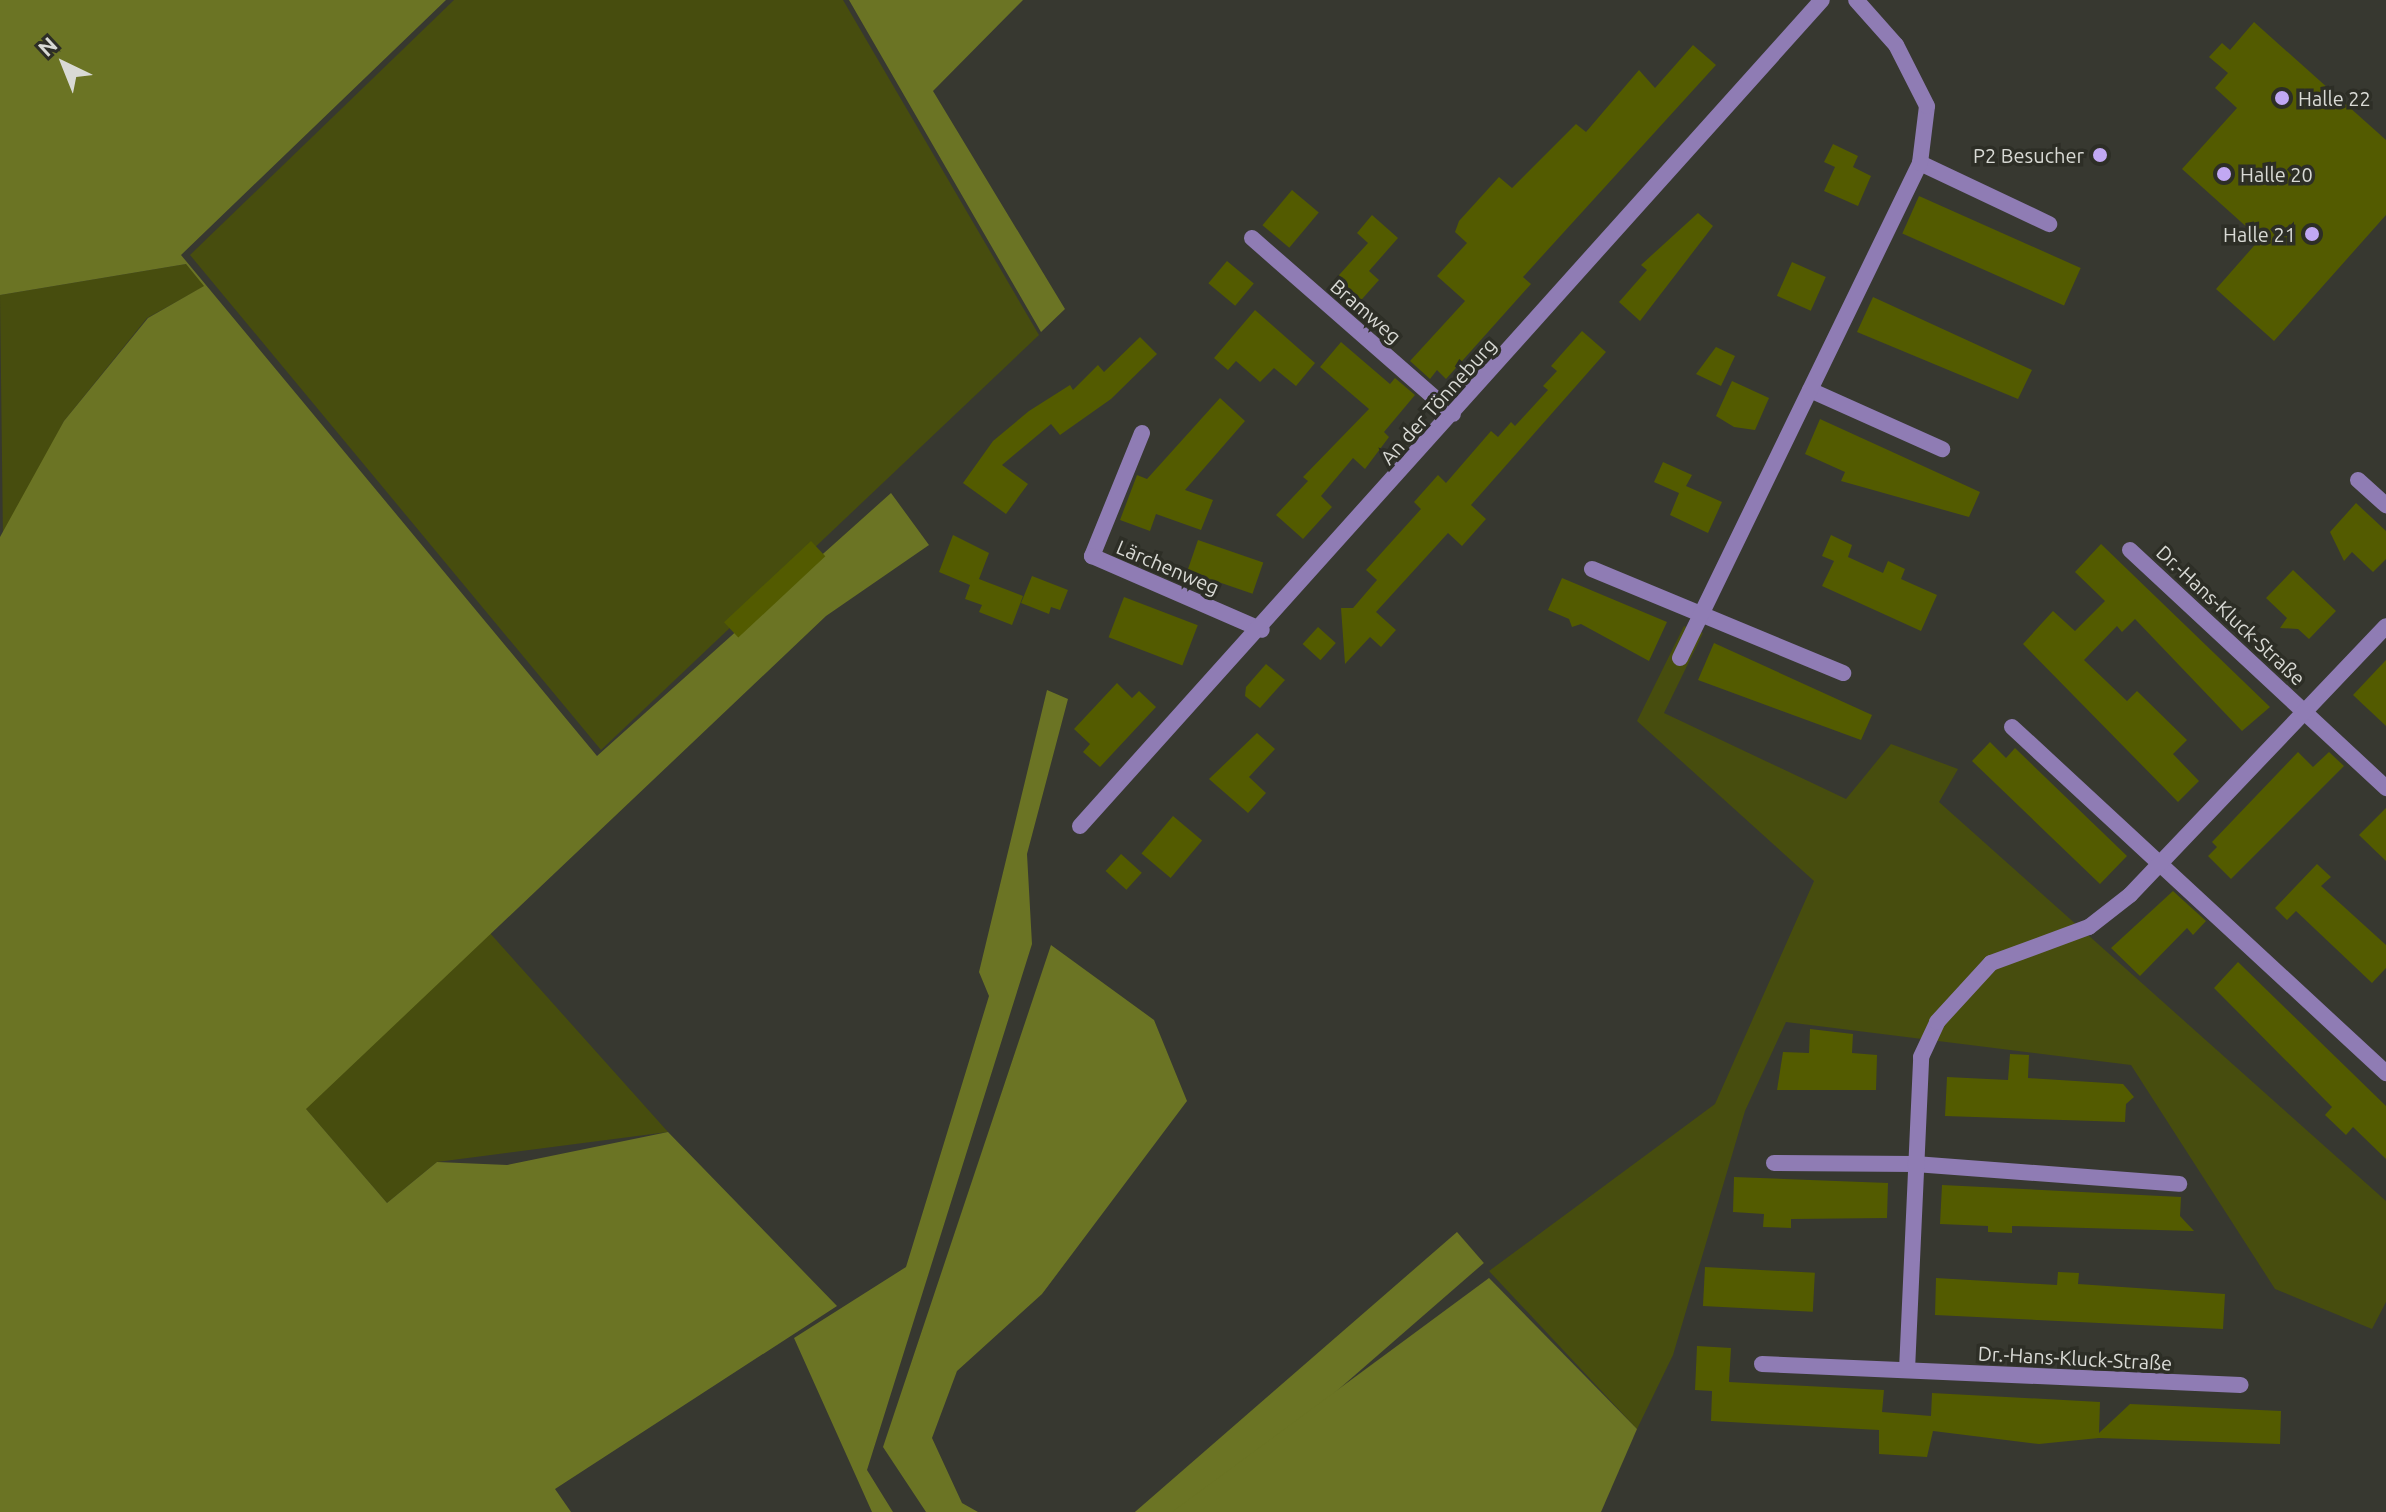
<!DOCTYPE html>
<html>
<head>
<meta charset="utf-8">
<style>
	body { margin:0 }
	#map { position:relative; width:2386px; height:1512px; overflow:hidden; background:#373830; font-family:Ubuntu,sans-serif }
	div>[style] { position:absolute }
	.green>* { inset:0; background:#474d0e }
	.forest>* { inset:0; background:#6b7424; transform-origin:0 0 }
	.building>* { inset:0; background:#535b00; transform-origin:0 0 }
	.minor>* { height:16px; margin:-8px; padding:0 8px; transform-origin:8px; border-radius:8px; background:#8f7cb4 }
	.dots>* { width:22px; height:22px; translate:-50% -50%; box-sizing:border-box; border:4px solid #2d2e26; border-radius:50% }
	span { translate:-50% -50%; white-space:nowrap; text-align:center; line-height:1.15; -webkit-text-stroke:7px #2d2e26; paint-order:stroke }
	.poi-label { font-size:20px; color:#d9dad5 }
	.left { translate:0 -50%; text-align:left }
	.right { translate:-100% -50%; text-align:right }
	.street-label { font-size:20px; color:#d9dad5 }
	.north { position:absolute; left:24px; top:24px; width:80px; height:80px; -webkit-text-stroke:6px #2d2e26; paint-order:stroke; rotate:317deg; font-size:22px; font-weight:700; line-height:32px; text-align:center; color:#d9dad5 }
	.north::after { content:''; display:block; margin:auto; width:28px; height:36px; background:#d9dad5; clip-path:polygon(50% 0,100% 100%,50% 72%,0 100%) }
</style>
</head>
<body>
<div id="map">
	<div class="green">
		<div style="clip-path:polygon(454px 0,843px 0,1039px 335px,601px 750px,190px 255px)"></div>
		<div style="clip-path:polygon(186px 264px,205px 286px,147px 318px,64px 421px,3px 540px,0 295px)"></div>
		<div style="clip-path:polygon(1684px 626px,1703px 633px,1664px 713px,1846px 799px,1891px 744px,1958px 769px,1939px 802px,2386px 1201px,2386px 1302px,2372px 1329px,2275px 1289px,2131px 1065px,1786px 1022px,1745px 1111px,1673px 1355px,1637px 1429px,1489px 1271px,1715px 1104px,1814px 881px,1637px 721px)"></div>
		<div style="clip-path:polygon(489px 932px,668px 1132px,437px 1162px,387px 1203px,305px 1108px)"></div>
	</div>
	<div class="forest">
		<div style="clip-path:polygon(0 0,446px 0,181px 255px,597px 756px,891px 493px,929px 545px,826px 616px,306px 1109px,387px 1203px,437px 1162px,507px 1165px,668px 1132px,837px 1306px,555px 1489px,571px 1512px,0 1512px,0 537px,64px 421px,148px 318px,204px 286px,186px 264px,0 295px)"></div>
		<div style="clip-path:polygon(849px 0,1023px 0,933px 91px,1065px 309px,1041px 332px)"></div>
		<div style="clip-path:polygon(1047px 690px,1068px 699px,1027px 854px,1032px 944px,867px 1470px,893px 1512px,872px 1512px,794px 1338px,906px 1267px,989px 996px,979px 972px)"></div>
		<div style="clip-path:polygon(1051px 945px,1154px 1020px,1187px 1101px,1042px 1294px,957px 1371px,932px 1438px,962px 1503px,978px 1512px,926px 1512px,883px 1447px)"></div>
		<div style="left:1457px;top:1232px;width:41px;height:484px;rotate:49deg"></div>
		<div style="clip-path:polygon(1489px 1278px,1637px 1429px,1601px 1512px,1172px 1512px)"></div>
	</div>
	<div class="building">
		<div style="clip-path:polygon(2254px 22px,2386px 140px,2386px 215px,2274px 341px,2216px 289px,2260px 239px,2182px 169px,2237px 108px,2215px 88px,2228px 73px,2209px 57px,2222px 43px,2230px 50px)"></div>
		<div style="clip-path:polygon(1693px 45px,1716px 65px,1523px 277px,1531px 284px,1446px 379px,1437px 370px,1430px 379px,1410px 361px,1465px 301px,1437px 276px,1467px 243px,1455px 232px,1459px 221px,1499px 177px,1512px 188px,1576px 124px,1586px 132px,1639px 70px,1655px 88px)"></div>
		<div style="clip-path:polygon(1833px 144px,1858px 156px,1853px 167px,1871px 176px,1858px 206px,1824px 191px,1835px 167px,1824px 162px)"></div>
		<div style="left:1292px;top:190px;width:35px;height:46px;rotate:40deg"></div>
		<div style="left:1919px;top:196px;width:177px;height:41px;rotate:24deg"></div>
		<div style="clip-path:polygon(1698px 213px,1713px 226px,1640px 321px,1619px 302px,1647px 270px,1641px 265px)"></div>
		<div style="clip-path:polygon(1372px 215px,1398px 238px,1369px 271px,1379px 280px,1355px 307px,1330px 285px,1368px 243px,1357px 233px)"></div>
		<div style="left:1227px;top:261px;width:35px;height:29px;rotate:40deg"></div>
		<div style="left:1792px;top:262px;width:37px;height:37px;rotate:24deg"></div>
		<div style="clip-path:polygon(1873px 297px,2032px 370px,2018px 399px,1857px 332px)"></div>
		<div style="clip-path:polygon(1255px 310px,1315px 363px,1296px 386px,1274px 368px,1260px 382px,1236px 361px,1228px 370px,1214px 358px)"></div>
		<div style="clip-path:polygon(1582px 331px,1606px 352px,1471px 505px,1486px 519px,1462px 546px,1448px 533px,1376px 612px,1396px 630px,1381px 647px,1370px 637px,1345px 664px,1341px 608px,1353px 608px,1377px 580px,1366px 570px,1421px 509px,1414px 502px,1438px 475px,1446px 483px,1491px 431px,1498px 437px,1511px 422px,1515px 426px,1548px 390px,1543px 386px,1557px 371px,1551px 366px)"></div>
		<div style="clip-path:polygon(1140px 337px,1157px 354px,1111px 399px,1060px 435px,1051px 424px,1002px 465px,1028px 484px,1006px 514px,963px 483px,993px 441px,1029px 411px,1070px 385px,1073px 390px,1098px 365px,1104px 372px)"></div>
		<div style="clip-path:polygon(1341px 342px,1390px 384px,1395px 378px,1415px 395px,1384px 432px,1389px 437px,1365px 469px,1353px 458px,1321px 496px,1332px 507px,1303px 539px,1276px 515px,1308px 481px,1303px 477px,1369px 409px,1320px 367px)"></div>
		<div style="clip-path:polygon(1716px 347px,1735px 356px,1721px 386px,1696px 374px)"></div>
		<div style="clip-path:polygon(1732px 381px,1769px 398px,1755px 430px,1734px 427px,1716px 416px)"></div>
		<div style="clip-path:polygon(1220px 398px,1245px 421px,1185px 490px,1213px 500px,1201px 530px,1156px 514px,1150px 531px,1120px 520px,1137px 475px,1147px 479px)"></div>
		<div style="clip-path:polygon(1820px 419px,1980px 492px,1969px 517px,1841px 481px,1845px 472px,1805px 454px)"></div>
		<div style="clip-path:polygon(1663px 462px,1692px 475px,1686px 486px,1722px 502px,1708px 533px,1670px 515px,1679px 493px,1654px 482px)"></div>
		<div style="clip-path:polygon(2356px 503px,2386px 531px,2386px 559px,2373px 572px,2352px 552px,2344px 561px,2330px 532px)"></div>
		<div style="clip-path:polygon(953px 535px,989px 553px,979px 579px,1023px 596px,1012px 625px,979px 612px,982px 605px,965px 599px,970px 585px,939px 572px)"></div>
		<div style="clip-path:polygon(1831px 535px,1852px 545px,1848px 557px,1883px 573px,1888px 561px,1905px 569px,1901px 579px,1937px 595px,1921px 631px,1822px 586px,1834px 561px,1822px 556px)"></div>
		<div style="left:1198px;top:540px;width:69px;height:33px;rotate:19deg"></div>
		<div style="left:811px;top:541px;width:21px;height:119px;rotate:47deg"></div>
		<div style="clip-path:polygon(2101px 544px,2270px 707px,2242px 731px,2135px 619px,2122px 632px,2117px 626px,2084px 660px,2127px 701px,2137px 691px,2187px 740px,2173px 754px,2199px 781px,2178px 802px,2023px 644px,2053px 611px,2075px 631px,2105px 601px,2075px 572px)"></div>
		<div style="clip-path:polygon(2293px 570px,2336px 611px,2309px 639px,2298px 629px,2280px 628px,2287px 618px,2266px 598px)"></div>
		<div style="clip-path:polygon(1032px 576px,1068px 590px,1060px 610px,1051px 607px,1049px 614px,1021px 603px)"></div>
		<div style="clip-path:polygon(1562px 578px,1667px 622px,1649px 661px,1581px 624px,1572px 627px,1569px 619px,1548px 610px)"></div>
		<div style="left:1124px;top:597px;width:79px;height:43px;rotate:21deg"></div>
		<div style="left:1318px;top:627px;width:24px;height:23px;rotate:42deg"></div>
		<div style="clip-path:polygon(1714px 643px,1872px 715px,1861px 740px,1698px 680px)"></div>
		<div style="clip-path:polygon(2386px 660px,2386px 726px,2353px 695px)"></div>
		<div style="clip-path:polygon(1266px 664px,1285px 680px,1260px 708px,1245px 696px,1246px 687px)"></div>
		<div style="clip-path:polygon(1117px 683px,1132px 698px,1139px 691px,1156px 707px,1100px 767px,1083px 752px,1090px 744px,1074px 729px)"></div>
		<div style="clip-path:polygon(1257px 733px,1275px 749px,1249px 777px,1266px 793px,1248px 813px,1209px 779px)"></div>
		<div style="clip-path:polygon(1990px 742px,2006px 758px,2015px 748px,2127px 856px,2100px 884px,1972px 761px)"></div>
		<div style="clip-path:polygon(2298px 752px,2313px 767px,2329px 752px,2344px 766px,2231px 879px,2208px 856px,2217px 847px,2212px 842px)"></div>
		<div style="clip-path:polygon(2386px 808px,2386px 861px,2359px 835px)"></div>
		<div style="left:1173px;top:816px;width:38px;height:49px;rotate:40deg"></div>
		<div style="left:1121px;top:854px;width:28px;height:23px;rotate:42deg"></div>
		<div style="clip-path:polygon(2317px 864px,2331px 877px,2321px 886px,2386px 945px,2386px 968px,2372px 983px,2296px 911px,2287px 920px,2275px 908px)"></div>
		<div style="clip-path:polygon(2173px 891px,2206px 921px,2193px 935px,2187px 928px,2140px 976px,2111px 948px)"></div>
		<div style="clip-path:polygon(2238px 962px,2386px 1106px,2386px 1159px,2353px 1127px,2346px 1135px,2325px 1115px,2332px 1107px,2214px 988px)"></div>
		<div style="clip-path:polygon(1810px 1029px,1853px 1034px,1852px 1053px,1877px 1055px,1876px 1090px,1777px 1090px,1783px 1052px,1809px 1053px)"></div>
		<div style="clip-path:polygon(2010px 1054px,2029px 1055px,2028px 1078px,2123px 1084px,2134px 1097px,2126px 1104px,2125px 1122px,1945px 1116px,1947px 1077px,2008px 1080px)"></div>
		<div style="clip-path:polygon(1734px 1177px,1888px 1183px,1887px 1218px,1791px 1219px,1791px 1228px,1763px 1227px,1764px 1214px,1733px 1212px)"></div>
		<div style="clip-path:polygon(1942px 1185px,2181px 1197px,2180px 1216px,2194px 1231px,2012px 1226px,2012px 1233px,1988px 1232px,1988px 1226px,1940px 1224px)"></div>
		<div style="left:1705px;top:1267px;width:110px;height:39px;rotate:3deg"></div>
		<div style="clip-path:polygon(2058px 1272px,2079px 1273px,2078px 1284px,2225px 1294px,2223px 1329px,1935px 1315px,1936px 1278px,2057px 1285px)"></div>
		<div style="clip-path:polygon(1697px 1346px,1731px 1348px,1729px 1382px,1884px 1390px,1882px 1412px,1931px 1416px,1932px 1393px,2100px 1402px,2099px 1433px,2130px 1404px,2281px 1411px,2280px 1444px,2099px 1438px,2039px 1444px,1933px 1431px,1927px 1457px,1879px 1454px,1879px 1430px,1711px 1421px,1712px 1391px,1695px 1390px)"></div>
	</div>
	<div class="minor">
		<div style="left:1920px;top:163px;width:143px;rotate:25.3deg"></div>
		<div style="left:1252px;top:238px;width:267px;rotate:41.2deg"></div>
		<div style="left:1810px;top:390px;width:145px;rotate:24.1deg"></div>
		<div style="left:1142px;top:433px;width:133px;rotate:112.1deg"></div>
		<div style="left:1092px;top:556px;width:185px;rotate:23.5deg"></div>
		<div style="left:2358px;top:480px;width:38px;rotate:42deg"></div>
		<div style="left:2130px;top:550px;width:350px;rotate:42.9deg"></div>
		<div style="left:1592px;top:569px;width:272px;rotate:22.5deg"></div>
		<div style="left:1680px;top:658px;width:550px;rotate:-64.13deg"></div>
		<div style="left:1920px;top:163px;width:57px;rotate:-83deg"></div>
		<div style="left:1927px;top:106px;width:68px;rotate:-116.9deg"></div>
		<div style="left:1896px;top:45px;width:60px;rotate:-131.6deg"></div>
		<div style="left:2012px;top:727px;width:510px;rotate:42.77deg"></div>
		<div style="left:1080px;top:826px;width:1110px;rotate:-48.07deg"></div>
		<div style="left:1774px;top:1163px;width:141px;rotate:0.4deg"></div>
		<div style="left:1915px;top:1164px;width:265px;rotate:4.3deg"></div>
		<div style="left:1762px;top:1364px;width:479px;rotate:2.5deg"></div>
		<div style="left:1907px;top:1370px;width:313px;rotate:-87.4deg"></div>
		<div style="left:1921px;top:1057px;width:38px;rotate:-65deg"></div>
		<div style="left:1937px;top:1022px;width:80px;rotate:-47.5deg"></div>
		<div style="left:1991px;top:963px;width:104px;rotate:-20.2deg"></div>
		<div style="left:2089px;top:927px;width:52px;rotate:-38deg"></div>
		<div style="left:2130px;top:895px;width:371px;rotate:-46.4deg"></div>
	</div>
	<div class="dots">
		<div style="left:2282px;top:98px;background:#c1a8f3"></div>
		<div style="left:2100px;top:155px;background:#c1a8f3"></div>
		<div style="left:2224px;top:174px;background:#c1a8f3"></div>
		<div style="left:2312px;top:234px;background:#c1a8f3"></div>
	</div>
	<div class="poi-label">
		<span class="left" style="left:2298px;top:98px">Halle 22</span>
		<span class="right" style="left:2084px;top:155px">P2 Besucher</span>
		<span class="left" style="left:2240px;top:174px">Halle 20</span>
		<span class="right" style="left:2296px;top:234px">Halle 21</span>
	</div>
	<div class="street-label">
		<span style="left:1366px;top:311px;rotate:41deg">Bramweg</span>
		<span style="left:1438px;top:401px;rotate:-48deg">An der Tönneburg</span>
		<span style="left:1168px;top:567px;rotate:23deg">Lärchenweg</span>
		<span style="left:2231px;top:615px;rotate:43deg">Dr.-Hans-Kluck-Straße</span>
		<span style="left:2075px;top:1358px;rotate:3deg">Dr.-Hans-Kluck-Straße</span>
	</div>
	<div class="north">N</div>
</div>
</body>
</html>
